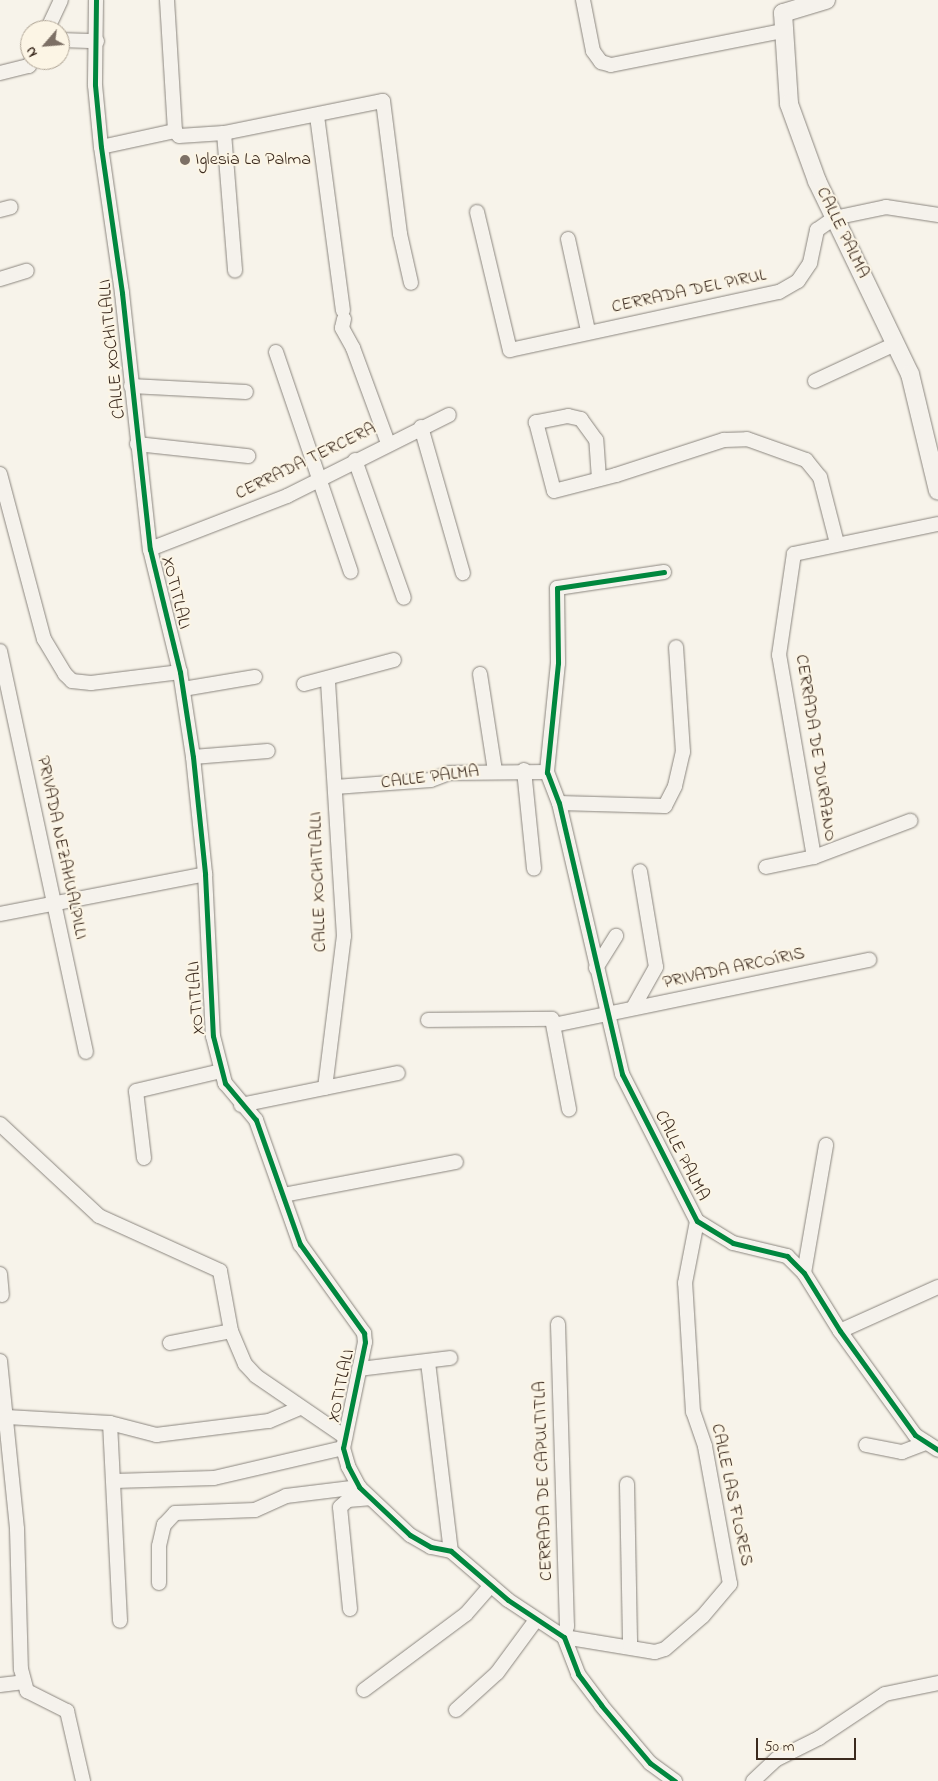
<!DOCTYPE html>
<html>
<head>
<meta charset="utf-8">
<style>
	body { margin:0 }
	#map { position:relative; width:938px; height:1781px; overflow:hidden; background:#f7f3ea; font-family:"Indie Flower",sans-serif }
	div>[style] { position:absolute }
	.roads { filter:drop-shadow(0 0 1px #8b867f) drop-shadow(0 0 1px #8b867f) }
	.minor>* { height:14px; margin:-7px; padding:0 7px; transform-origin:7px; border-radius:7px; background:#f5f2ec }
	.tertiary>* { height:18px; margin:-9px; padding:0 9px; transform-origin:9px; border-radius:9px; background:#f5f2ec }
	.cycleway>* { height:5px; margin:-2.5px; padding:0 2.5px; transform-origin:2.5px; border-radius:2.5px; background:#00873e }
	.dots>* { width:14px; height:14px; translate:-50% -50%; box-sizing:border-box; border:2px solid #fcf5e5; border-radius:50% }
	span { translate:-50% -50%; white-space:nowrap; text-align:center; line-height:1.15; -webkit-text-stroke:4px #fcf5e5; paint-order:stroke }
	.poi-label { font-size:18px; color:#3b2a1e }
	.left { translate:0 -50%; text-align:left }
	.street-label { font-size:18px; color:#3b2a1e }
	.north { position:absolute; left:20px; top:20px; width:50px; height:50px; box-sizing:border-box; background:#fcf5e5; border:1px solid #afa495; border-radius:50%; rotate:243deg; font-size:14px; font-weight:700; line-height:20px; text-align:center; color:#3b2a1e }
	.north::after { content:''; display:block; margin:auto; width:18px; height:22px; background:#7d7065; clip-path:polygon(50% 0,100% 100%,50% 72%,0 100%) }
	.scale { position:absolute; left:756px; top:1738px; width:100px; height:22px; box-sizing:border-box; border:2px solid #3b2a1e; border-top:0; padding-left:6px; font-size:15px; line-height:18px; white-space:nowrap; color:#3b2a1e; -webkit-text-stroke:4px #fcf5e5; paint-order:stroke }
</style>
</head>
<body>
<div id="map">
	<div class="roads">
		<div class="minor">
			<div style="left:96px;top:0;width:85px;rotate:90.7deg"></div>
			<div style="left:95px;top:85px;width:62px;rotate:84.5deg"></div>
			<div style="left:101px;top:147px;width:148px;rotate:81.8deg"></div>
			<div style="left:122px;top:293px;width:258px;rotate:83.8deg"></div>
			<div style="left:150px;top:549px;width:127px;rotate:76.3deg"></div>
			<div style="left:180px;top:672px;width:86px;rotate:81.3deg"></div>
			<div style="left:193px;top:757px;width:118px;rotate:84.1deg"></div>
			<div style="left:205px;top:874px;width:162px;rotate:87.2deg"></div>
			<div style="left:213px;top:1036px;width:49px;rotate:75.7deg"></div>
			<div style="left:225px;top:1083px;width:48px;rotate:50deg"></div>
			<div style="left:256px;top:1120px;width:132px;rotate:70.5deg"></div>
			<div style="left:300px;top:1244px;width:110px;rotate:54.3deg"></div>
			<div style="left:364px;top:1333px;width:9px;rotate:84deg"></div>
			<div style="left:365px;top:1342px;width:108px;rotate:101.7deg"></div>
			<div style="left:343px;top:1448px;width:19px;rotate:74deg"></div>
			<div style="left:348px;top:1466px;width:24px;rotate:62deg"></div>
			<div style="left:359px;top:1487px;width:70px;rotate:43.3deg"></div>
			<div style="left:410px;top:1535px;width:24px;rotate:30deg"></div>
			<div style="left:431px;top:1547px;width:20px;rotate:11deg"></div>
			<div style="left:451px;top:1551px;width:75px;rotate:40.7deg"></div>
			<div style="left:508px;top:1600px;width:67px;rotate:33.5deg"></div>
			<div style="left:564px;top:1637px;width:40px;rotate:69deg"></div>
			<div style="left:578px;top:1674px;width:39px;rotate:53deg"></div>
			<div style="left:601px;top:1705px;width:76px;rotate:49.8deg"></div>
			<div style="left:650px;top:1763px;width:31px;rotate:36deg"></div>
			<div style="left:167px;top:0;width:131px;rotate:86.5deg"></div>
			<div style="left:583px;top:0;width:52px;rotate:78.9deg"></div>
			<div style="left:593px;top:51px;width:14px;rotate:54deg"></div>
			<div style="left:601px;top:62px;width:10px;rotate:17deg"></div>
			<div style="left:611px;top:65px;width:174px;rotate:-11.2deg"></div>
			<div style="left:47px;top:30px;width:33px;rotate:-65deg"></div>
			<div style="left:60px;top:40px;width:37px;rotate:2deg"></div>
			<div style="left:0;top:73px;width:30px;rotate:-14deg"></div>
			<div style="left:29px;top:66px;width:7px;rotate:-63deg"></div>
			<div style="left:317px;top:116px;width:196px;rotate:82.4deg"></div>
			<div style="left:175px;top:131px;width:6px;rotate:51deg"></div>
			<div style="left:179px;top:136px;width:45px;rotate:-3.8deg"></div>
			<div style="left:224px;top:133px;width:162px;rotate:-11.4deg"></div>
			<div style="left:383px;top:101px;width:134px;rotate:82.7deg"></div>
			<div style="left:400px;top:234px;width:50px;rotate:77.3deg"></div>
			<div style="left:224px;top:133px;width:138px;rotate:85.4deg"></div>
			<div style="left:101px;top:147px;width:76px;rotate:-12.2deg"></div>
			<div style="left:0;top:210px;width:11px;rotate:-15deg"></div>
			<div style="left:477px;top:212px;width:142px;rotate:76.6deg"></div>
			<div style="left:510px;top:350px;width:275px;rotate:-12.2deg"></div>
			<div style="left:779px;top:292px;width:22px;rotate:-30deg"></div>
			<div style="left:798px;top:281px;width:22px;rotate:-56deg"></div>
			<div style="left:810px;top:263px;width:34px;rotate:-78deg"></div>
			<div style="left:817px;top:230px;width:21px;rotate:-35deg"></div>
			<div style="left:834px;top:218px;width:53px;rotate:-11.9deg"></div>
			<div style="left:886px;top:207px;width:53px;rotate:8.7deg"></div>
			<div style="left:568px;top:239px;width:94px;rotate:77.7deg"></div>
			<div style="left:0;top:279px;width:28px;rotate:-17deg"></div>
			<div style="left:344px;top:319px;width:9px;rotate:103deg"></div>
			<div style="left:342px;top:328px;width:23px;rotate:61deg"></div>
			<div style="left:353px;top:348px;width:101px;rotate:69.8deg"></div>
			<div style="left:276px;top:352px;width:232px;rotate:71.2deg"></div>
			<div style="left:815px;top:381px;width:88px;rotate:-24.8deg"></div>
			<div style="left:131px;top:386px;width:115px;rotate:3deg"></div>
			<div style="left:421px;top:427px;width:152px;rotate:74deg"></div>
			<div style="left:137px;top:444px;width:112px;rotate:6.2deg"></div>
			<div style="left:355px;top:460px;width:146px;rotate:70.5deg"></div>
			<div style="left:0;top:474px;width:171px;rotate:75.1deg"></div>
			<div style="left:44px;top:639px;width:41px;rotate:59deg"></div>
			<div style="left:65px;top:674px;width:10px;rotate:45deg"></div>
			<div style="left:72px;top:681px;width:19px;rotate:6deg"></div>
			<div style="left:91px;top:683px;width:90px;rotate:-7deg"></div>
			<div style="left:599px;top:479px;width:39px;rotate:-94deg"></div>
			<div style="left:596px;top:440px;width:26px;rotate:-126deg"></div>
			<div style="left:581px;top:419px;width:13px;rotate:-167deg"></div>
			<div style="left:568px;top:416px;width:33px;rotate:169deg"></div>
			<div style="left:536px;top:422px;width:71px;rotate:75.4deg"></div>
			<div style="left:554px;top:491px;width:64px;rotate:-14.5deg"></div>
			<div style="left:616px;top:475px;width:114px;rotate:-18deg"></div>
			<div style="left:724px;top:440px;width:23px;rotate:-2deg"></div>
			<div style="left:747px;top:439px;width:63px;rotate:19.6deg"></div>
			<div style="left:806px;top:460px;width:22px;rotate:51deg"></div>
			<div style="left:820px;top:477px;width:68px;rotate:75.6deg"></div>
			<div style="left:150px;top:549px;width:147px;rotate:-21.1deg"></div>
			<div style="left:287px;top:496px;width:181px;rotate:-26.6deg"></div>
			<div style="left:664px;top:572px;width:108px;rotate:171.5deg"></div>
			<div style="left:557px;top:588px;width:75px;rotate:89.2deg"></div>
			<div style="left:558px;top:663px;width:110px;rotate:95.8deg"></div>
			<div style="left:547px;top:772px;width:33px;rotate:69deg"></div>
			<div style="left:559px;top:803px;width:278px;rotate:76.9deg"></div>
			<div style="left:622px;top:1074px;width:165px;rotate:63deg"></div>
			<div style="left:697px;top:1221px;width:42px;rotate:31.4deg"></div>
			<div style="left:733px;top:1243px;width:56px;rotate:13.5deg"></div>
			<div style="left:787px;top:1256px;width:24px;rotate:45deg"></div>
			<div style="left:804px;top:1273px;width:68px;rotate:58.2deg"></div>
			<div style="left:840px;top:1331px;width:128px;rotate:54.2deg"></div>
			<div style="left:915px;top:1435px;width:27px;rotate:33deg"></div>
			<div style="left:0;top:651px;width:410px;rotate:77.9deg"></div>
			<div style="left:480px;top:674px;width:98px;rotate:81.2deg"></div>
			<div style="left:304px;top:684px;width:93px;rotate:-14.9deg"></div>
			<div style="left:183px;top:689px;width:73px;rotate:-9.5deg"></div>
			<div style="left:193px;top:757px;width:75px;rotate:-4.6deg"></div>
			<div style="left:524px;top:770px;width:99px;rotate:84.2deg"></div>
			<div style="left:335px;top:787px;width:96px;rotate:-4.2deg"></div>
			<div style="left:431px;top:780px;width:19px;rotate:-21deg"></div>
			<div style="left:449px;top:773px;width:98px;rotate:-0.6deg"></div>
			<div style="left:559px;top:803px;width:106px;rotate:1.6deg"></div>
			<div style="left:665px;top:806px;width:22px;rotate:-63deg"></div>
			<div style="left:675px;top:786px;width:35px;rotate:-77deg"></div>
			<div style="left:683px;top:752px;width:105px;rotate:-93.8deg"></div>
			<div style="left:814px;top:857px;width:205px;rotate:-99.8deg"></div>
			<div style="left:779px;top:655px;width:102px;rotate:-81.6deg"></div>
			<div style="left:794px;top:554px;width:147px;rotate:-11.8deg"></div>
			<div style="left:766px;top:867px;width:49px;rotate:-11.8deg"></div>
			<div style="left:814px;top:857px;width:103px;rotate:-20.6deg"></div>
			<div style="left:0;top:914px;width:209px;rotate:-11deg"></div>
			<div style="left:596px;top:968px;width:38px;rotate:-58deg"></div>
			<div style="left:633px;top:1008px;width:47px;rotate:-60.7deg"></div>
			<div style="left:656px;top:967px;width:97px;rotate:-99.5deg"></div>
			<div style="left:428px;top:1020px;width:124px;rotate:-0.5deg"></div>
			<div style="left:552px;top:1019px;width:92px;rotate:79.3deg"></div>
			<div style="left:554px;top:1025px;width:322px;rotate:-11.7deg"></div>
			<div style="left:325px;top:1088px;width:153px;rotate:-82.9deg"></div>
			<div style="left:344px;top:936px;width:257px;rotate:-93.6deg"></div>
			<div style="left:241px;top:1105px;width:160px;rotate:-11.5deg"></div>
			<div style="left:0;top:1124px;width:135px;rotate:42.9deg"></div>
			<div style="left:99px;top:1216px;width:133px;rotate:24.4deg"></div>
			<div style="left:220px;top:1271px;width:61px;rotate:79.6deg"></div>
			<div style="left:231px;top:1331px;width:36px;rotate:67deg"></div>
			<div style="left:245px;top:1364px;width:16px;rotate:47deg"></div>
			<div style="left:256px;top:1376px;width:108px;rotate:34.4deg"></div>
			<div style="left:144px;top:1158px;width:67px;rotate:-96.8deg"></div>
			<div style="left:136px;top:1091px;width:87px;rotate:-13.2deg"></div>
			<div style="left:283px;top:1195px;width:176px;rotate:-10.8deg"></div>
			<div style="left:804px;top:1273px;width:130px;rotate:-80.2deg"></div>
			<div style="left:0;top:1274px;width:21px;rotate:85deg"></div>
			<div style="left:558px;top:1324px;width:302px;rotate:88.3deg"></div>
			<div style="left:567px;top:1626px;width:11px;rotate:105deg"></div>
			<div style="left:564px;top:1637px;width:92px;rotate:9.4deg"></div>
			<div style="left:655px;top:1652px;width:10px;rotate:-17deg"></div>
			<div style="left:665px;top:1649px;width:50px;rotate:-41deg"></div>
			<div style="left:703px;top:1616px;width:42px;rotate:-49.8deg"></div>
			<div style="left:730px;top:1584px;width:140px;rotate:-100.3deg"></div>
			<div style="left:705px;top:1446px;width:36px;rotate:-109deg"></div>
			<div style="left:693px;top:1412px;width:129px;rotate:-93.5deg"></div>
			<div style="left:685px;top:1283px;width:63px;rotate:-79deg"></div>
			<div style="left:840px;top:1331px;width:107px;rotate:-24.2deg"></div>
			<div style="left:170px;top:1343px;width:62px;rotate:-11.1deg"></div>
			<div style="left:0;top:1361px;width:169px;rotate:84.2deg"></div>
			<div style="left:17px;top:1529px;width:140px;rotate:88.4deg"></div>
			<div style="left:21px;top:1669px;width:23px;rotate:75deg"></div>
			<div style="left:27px;top:1691px;width:45px;rotate:26.6deg"></div>
			<div style="left:67px;top:1711px;width:72px;rotate:77.1deg"></div>
			<div style="left:428px;top:1362px;width:190px;rotate:83.1deg"></div>
			<div style="left:359px;top:1369px;width:92px;rotate:-6.9deg"></div>
			<div style="left:7px;top:1417px;width:103px;rotate:3.3deg"></div>
			<div style="left:110px;top:1423px;width:48px;rotate:14.6deg"></div>
			<div style="left:156px;top:1435px;width:114px;rotate:-7.1deg"></div>
			<div style="left:269px;top:1421px;width:34px;rotate:-23deg"></div>
			<div style="left:110px;top:1423px;width:198px;rotate:87.1deg"></div>
			<div style="left:866px;top:1445px;width:37px;rotate:11deg"></div>
			<div style="left:902px;top:1452px;width:26px;rotate:-21deg"></div>
			<div style="left:114px;top:1481px;width:100px;rotate:-1.7deg"></div>
			<div style="left:214px;top:1478px;width:132px;rotate:-13.1deg"></div>
			<div style="left:627px;top:1484px;width:163px;rotate:88.9deg"></div>
			<div style="left:159px;top:1583px;width:37px;rotate:-90deg"></div>
			<div style="left:159px;top:1546px;width:22px;rotate:-77deg"></div>
			<div style="left:164px;top:1525px;width:16px;rotate:-47deg"></div>
			<div style="left:175px;top:1513px;width:80px;rotate:-2.1deg"></div>
			<div style="left:255px;top:1510px;width:34px;rotate:-24deg"></div>
			<div style="left:286px;top:1496px;width:74px;rotate:-7deg"></div>
			<div style="left:350px;top:1609px;width:102px;rotate:-95.6deg"></div>
			<div style="left:340px;top:1507px;width:11px;rotate:-41deg"></div>
			<div style="left:348px;top:1500px;width:21px;rotate:-5deg"></div>
			<div style="left:0;top:1685px;width:24px;rotate:-7deg"></div>
			<div style="left:364px;top:1690px;width:127px;rotate:-36.7deg"></div>
			<div style="left:466px;top:1614px;width:38px;rotate:-49deg"></div>
			<div style="left:456px;top:1710px;width:55px;rotate:-42.1deg"></div>
			<div style="left:497px;top:1673px;width:66px;rotate:-53.7deg"></div>
			<div style="left:753px;top:1781px;width:33px;rotate:-43deg"></div>
			<div style="left:777px;top:1759px;width:47px;rotate:-26.6deg"></div>
			<div style="left:819px;top:1738px;width:79px;rotate:-33.7deg"></div>
			<div style="left:885px;top:1694px;width:54px;rotate:-11.7deg"></div>
		</div>
		<div class="tertiary">
			<div style="left:826px;top:0;width:45px;rotate:163.2deg"></div>
			<div style="left:783px;top:13px;width:91px;rotate:86.2deg"></div>
			<div style="left:789px;top:104px;width:82px;rotate:70deg"></div>
			<div style="left:817px;top:181px;width:214px;rotate:64.3deg"></div>
			<div style="left:910px;top:374px;width:120px;rotate:76.5deg"></div>
		</div>
	</div>
	<div class="cycleway">
		<div style="left:96px;top:0;width:85px;rotate:90.7deg"></div>
		<div style="left:95px;top:85px;width:62px;rotate:84.5deg"></div>
		<div style="left:101px;top:147px;width:148px;rotate:81.8deg"></div>
		<div style="left:122px;top:293px;width:258px;rotate:83.8deg"></div>
		<div style="left:150px;top:549px;width:127px;rotate:76.3deg"></div>
		<div style="left:180px;top:672px;width:86px;rotate:81.3deg"></div>
		<div style="left:193px;top:757px;width:118px;rotate:84.1deg"></div>
		<div style="left:205px;top:874px;width:162px;rotate:87.2deg"></div>
		<div style="left:213px;top:1036px;width:49px;rotate:75.7deg"></div>
		<div style="left:225px;top:1083px;width:48px;rotate:50deg"></div>
		<div style="left:256px;top:1120px;width:132px;rotate:70.5deg"></div>
		<div style="left:300px;top:1244px;width:110px;rotate:54.3deg"></div>
		<div style="left:364px;top:1333px;width:9px;rotate:84deg"></div>
		<div style="left:365px;top:1342px;width:108px;rotate:101.7deg"></div>
		<div style="left:343px;top:1448px;width:19px;rotate:74deg"></div>
		<div style="left:348px;top:1466px;width:24px;rotate:62deg"></div>
		<div style="left:359px;top:1487px;width:70px;rotate:43.3deg"></div>
		<div style="left:410px;top:1535px;width:24px;rotate:30deg"></div>
		<div style="left:431px;top:1547px;width:20px;rotate:11deg"></div>
		<div style="left:451px;top:1551px;width:75px;rotate:40.7deg"></div>
		<div style="left:508px;top:1600px;width:67px;rotate:33.5deg"></div>
		<div style="left:564px;top:1637px;width:40px;rotate:69deg"></div>
		<div style="left:578px;top:1674px;width:39px;rotate:53deg"></div>
		<div style="left:601px;top:1705px;width:76px;rotate:49.8deg"></div>
		<div style="left:650px;top:1763px;width:31px;rotate:36deg"></div>
		<div style="left:664px;top:572px;width:108px;rotate:171.5deg"></div>
		<div style="left:557px;top:588px;width:75px;rotate:89.2deg"></div>
		<div style="left:558px;top:663px;width:110px;rotate:95.8deg"></div>
		<div style="left:547px;top:772px;width:33px;rotate:69deg"></div>
		<div style="left:559px;top:803px;width:278px;rotate:76.9deg"></div>
		<div style="left:622px;top:1074px;width:165px;rotate:63deg"></div>
		<div style="left:697px;top:1221px;width:42px;rotate:31.4deg"></div>
		<div style="left:733px;top:1243px;width:56px;rotate:13.5deg"></div>
		<div style="left:787px;top:1256px;width:24px;rotate:45deg"></div>
		<div style="left:804px;top:1273px;width:68px;rotate:58.2deg"></div>
		<div style="left:840px;top:1331px;width:128px;rotate:54.2deg"></div>
		<div style="left:915px;top:1435px;width:27px;rotate:33deg"></div>
	</div>
	<div class="dots">
		<div style="left:185px;top:160px;background:#7d7065"></div>
	</div>
	<div class="poi-label">
		<span class="left" style="left:195px;top:160px">Iglesia La Palma</span>
	</div>
	<div class="street-label">
		<span style="left:842px;top:233px;rotate:64deg">CALLE PALMA</span>
		<span style="left:689px;top:292px;rotate:-12deg">CERRADA DEL PIRUL</span>
		<span style="left:113px;top:349px;rotate:-96deg">CALLE XOCHITLALLI</span>
		<span style="left:306px;top:462px;rotate:-26deg">CERRADA TERCERA</span>
		<span style="left:175px;top:593px;rotate:76deg">XOTITLALI</span>
		<span style="left:815px;top:748px;rotate:81deg">CERRADA DE DURAZNO</span>
		<span style="left:430px;top:778px;rotate:-7deg">CALLE PALMA</span>
		<span style="left:61px;top:848px;rotate:78deg">PRIVADA NEZAHUALPILLI</span>
		<span style="left:319px;top:882px;rotate:-92deg">CALLE XOCHITLALLI</span>
		<span style="left:734px;top:969px;rotate:-12deg">PRIVADA ARCOÍRIS</span>
		<span style="left:197px;top:998px;rotate:-94deg">XOTITLALI</span>
		<span style="left:681px;top:1156px;rotate:63deg">CALLE PALMA</span>
		<span style="left:342px;top:1386px;rotate:-78deg">XOTITLALI</span>
		<span style="left:544px;top:1481px;rotate:-92deg">CERRADA DE CAPULTITLA</span>
		<span style="left:731px;top:1495px;rotate:78deg">CALLE LAS FLORES</span>
	</div>
	<div class="north">N</div>
	<div class="scale">50 m</div>
</div>
</body>
</html>
